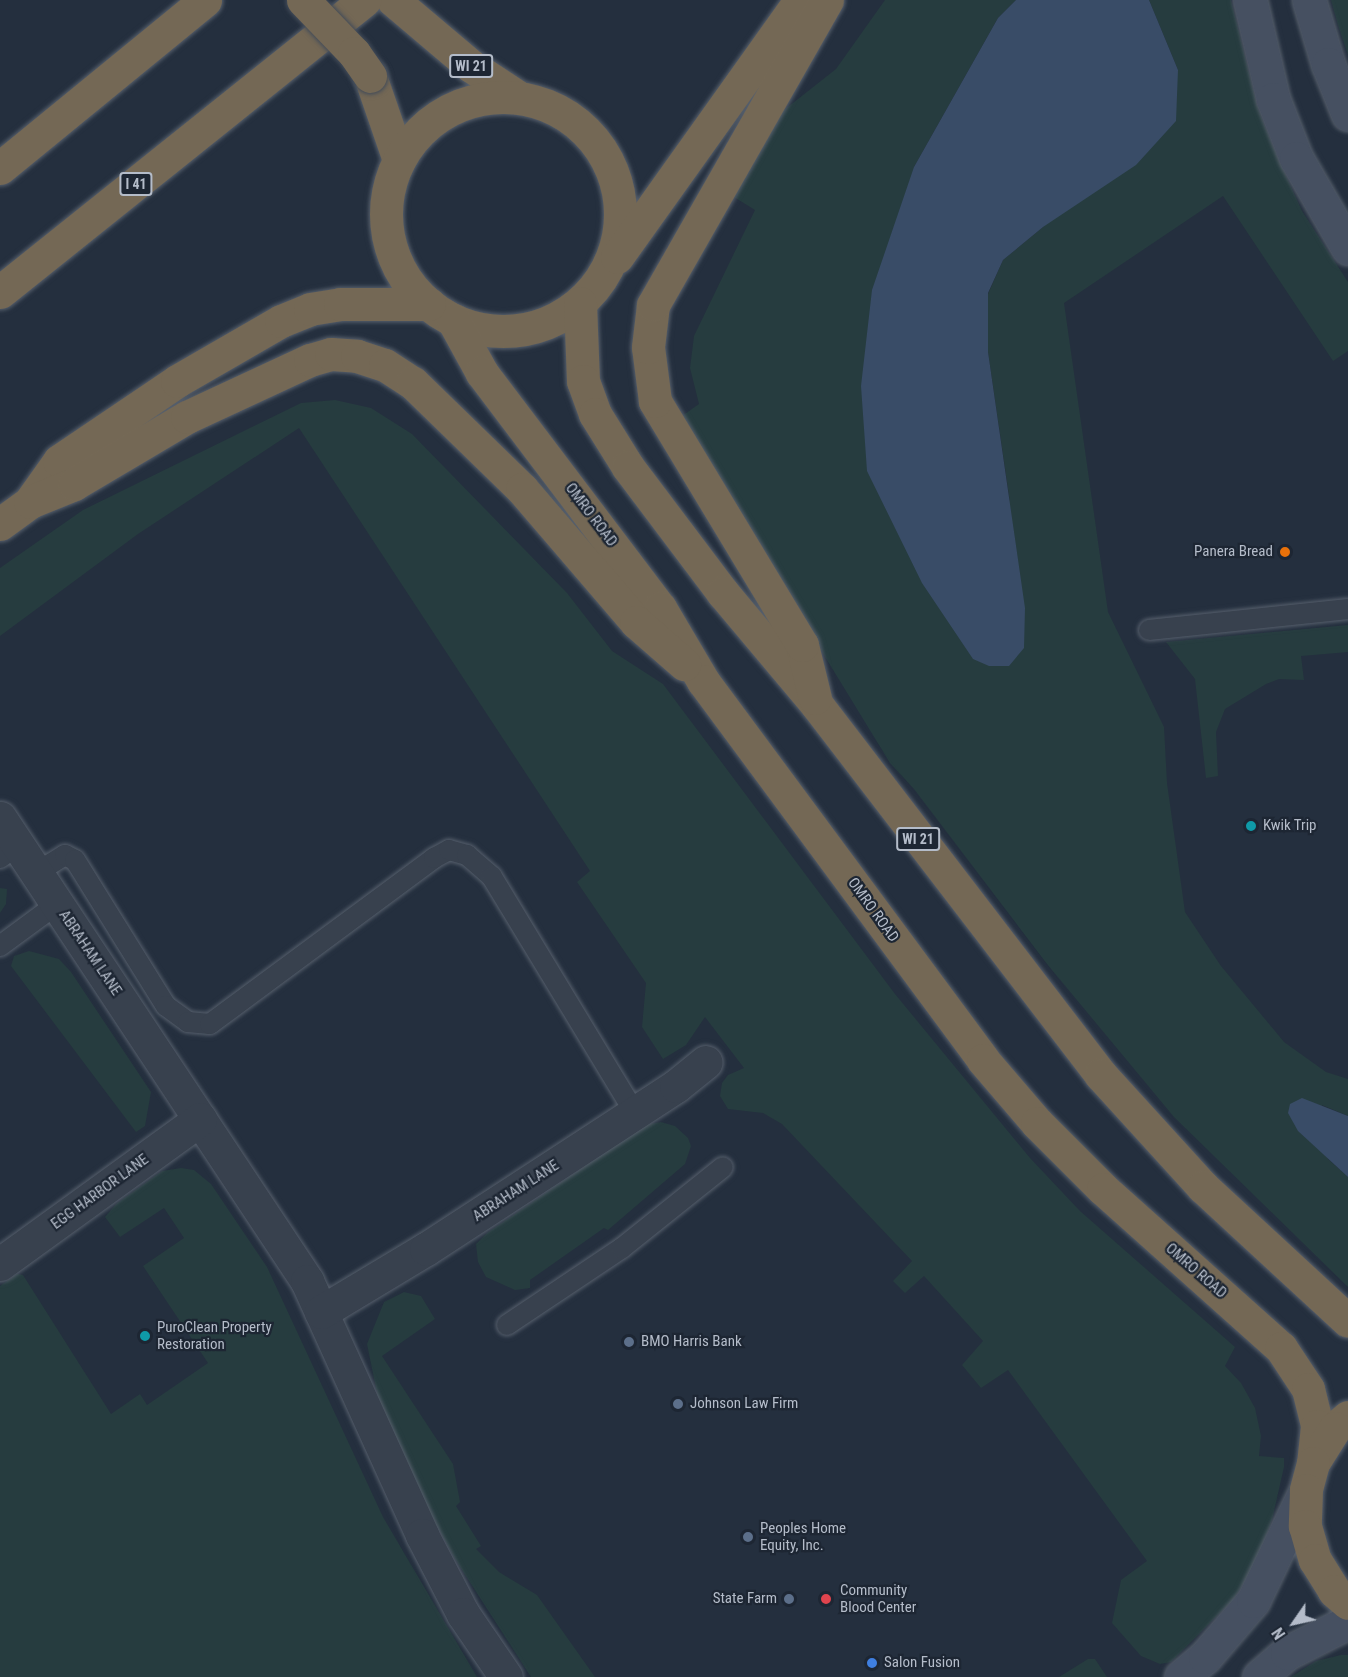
<!DOCTYPE html>
<html>
<head>
<meta charset="utf-8">
<style>
	body { margin:0 }
	#map { position:relative; width:1348px; height:1677px; overflow:hidden; background:#242f3e; font-family:"Roboto Condensed",sans-serif }
	div>[style] { position:absolute }
	.green>* { inset:0; background:#263c3f }
	.water>* { inset:0; background:#394c67 }
	.roads { filter:drop-shadow(0 0 2px #565f6c) drop-shadow(0 0 2px #565f6c) }
	.lane>* { height:20px; margin:-10px; padding:0 10px; transform-origin:10px; border-radius:10px; background:#38414e }
	.street>* { height:33px; margin:-16.5px; padding:0 16.5px; transform-origin:16.5px; border-radius:16.5px; background:#38414e }
	.secondary>* { height:33px; margin:-16.5px; padding:0 16.5px; transform-origin:16.5px; border-radius:16.5px; background:#465061 }
	.highway>* { height:33px; margin:-16.5px; padding:0 16.5px; transform-origin:16.5px; border-radius:16.5px; background:#746855 }
	.highway>.ring { margin:-16.5px; padding:0; box-sizing:content-box; background:none; border:33px solid #746855; border-radius:50% }
	.bridges { filter:drop-shadow(0 0 2px #434c59) drop-shadow(0 0 2px #434c59) }
	.highway-bridge>* { height:33px; margin:-16.5px; padding:0 16.5px; transform-origin:16.5px; border-radius:16.5px; background:#746855 }
	.dots>* { width:16px; height:16px; translate:-50% -50%; box-sizing:border-box; border:3px solid #1d2633; border-radius:50% }
	span { translate:-50% -50%; white-space:nowrap; text-align:center; line-height:1.15; -webkit-text-stroke:4.5px #1d2633; paint-order:stroke }
	.shield-label span { padding:2px 4px; background:#1d2633; border:2px solid; border-radius:4px; -webkit-text-stroke-width:0 }
	.shield-label { font-size:14px; color:#b4bcc9; font-weight:700 }
	.street-label { font-size:15px; color:#b4bcc9 }
	.poi-label { font-size:15px; color:#b4bcc9 }
	.right { translate:-100% -50%; text-align:right }
	.left { translate:0 -50%; text-align:left }
	.north { position:absolute; left:1264px; top:1593px; width:60px; height:60px; -webkit-text-stroke:4px #1d2633; paint-order:stroke; rotate:236deg; font-size:16px; font-weight:700; line-height:24px; text-align:center; color:#b4bcc9 }
	.north::after { content:''; display:block; margin:auto; width:21px; height:27px; background:#b4bcc9; clip-path:polygon(50% 0,100% 100%,50% 72%,0 100%) }
</style>
</head>
<body>
<div id="map">
	<div class="green">
		<div style="clip-path:polygon(885px 0,1016px 0,998px 18px,914px 167px,1010px 502px,988px 352px,988px 294px,1003px 260px,1043px 227px,1178px 70px,1149px 0,1231px 0,1258px 109px,1277px 156px,1302px 211px,1348px 282px,1348px 351px,1333px 361px,1223px 196px,1064px 303px,1108px 612px,1164px 727px,1167px 783px,1185px 912px,1221px 966px,1284px 1042px,1326px 1072px,1348px 1079px,1348px 1116px,1322px 1105px,1328px 1159px,1348px 1177px,1348px 1287px,1174px 1117px,1047px 964px,914px 789px,890px 763px,679px 418px,699px 404px,690px 368px,694px 336px,755px 210px,734px 197px,779px 114px,836px 69px)"></div>
		<div style="clip-path:polygon(1331px 0,1348px 0,1348px 55px,1338px 25px)"></div>
		<div style="clip-path:polygon(335px 400px,371px 408px,412px 434px,567px 593px,612px 651px,663px 684px,895px 994px,1030px 1158px,1080px 1211px,1235px 1347px,1225px 1366px,1241px 1383px,1255px 1408px,1261px 1436px,1259px 1456px,1284px 1458px,1284px 1467px,1272px 1520px,1255px 1565px,1233px 1600px,1171px 1662px,1160px 1664px,1141px 1656px,1112px 1623px,1121px 1580px,1147px 1561px,1008px 1370px,981px 1388px,962px 1365px,983px 1341px,924px 1276px,905px 1293px,893px 1281px,912px 1261px,782px 1124px,763px 1113px,728px 1109px,720px 1096px,722px 1083px,728px 1075px,744px 1068px,705px 1017px,686px 1045px,663px 1059px,642px 1027px,646px 983px,577px 882px,590px 871px,299px 428px,138px 534px,0 636px,0 568px,83px 510px,301px 403px)"></div>
		<div style="clip-path:polygon(1348px 625px,1348px 652px,1301px 656px,1304px 680px,1279px 679px,1266px 684px,1225px 709px,1216px 732px,1218px 776px,1206px 778px,1195px 679px,1166px 642px)"></div>
		<div style="clip-path:polygon(0 888px,7px 889px,6px 904px,0 913px)"></div>
		<div style="clip-path:polygon(29px 951px,59px 959px,71px 972px,151px 1092px,145px 1126px,136px 1132px,11px 966px,14px 956px)"></div>
		<div style="clip-path:polygon(661px 1122px,675px 1126px,688px 1138px,691px 1146px,685px 1164px,608px 1230px,604px 1228px,530px 1280px,530px 1288px,515px 1290px,486px 1277px,478px 1262px,476px 1244px,487px 1233px,645px 1125px)"></div>
		<div style="clip-path:polygon(181px 1168px,194px 1170px,211px 1184px,267px 1267px,383px 1517px,477px 1677px,0 1677px,0 1286px,17px 1274px,23px 1275px,111px 1414px,140px 1394px,147px 1405px,208px 1363px,143px 1266px,184px 1238px,164px 1208px,120px 1237px,105px 1217px,116px 1204px,162px 1171px)"></div>
		<div style="clip-path:polygon(404px 1292px,421px 1296px,435px 1319px,382px 1356px,453px 1464px,460px 1502px,456px 1506px,481px 1546px,476px 1549px,499px 1572px,537px 1595px,595px 1677px,531px 1677px,455px 1559px,421px 1497px,379px 1403px,367px 1344px,384px 1302px)"></div>
		<div style="clip-path:polygon(1341px 1655px,1348px 1655px,1348px 1677px,1291px 1677px,1316px 1661px)"></div>
		<div style="clip-path:polygon(1088px 1659px,1095px 1659px,1107px 1677px,1059px 1677px)"></div>
	</div>
	<div class="water">
		<div style="clip-path:polygon(1016px 0,1149px 0,1178px 70px,1176px 121px,1136px 165px,1043px 227px,1003px 260px,988px 293px,988px 352px,1025px 608px,1024px 648px,1009px 666px,989px 666px,973px 659px,922px 583px,867px 471px,861px 386px,872px 290px,914px 167px,998px 18px)"></div>
		<div style="clip-path:polygon(1302px 1098px,1348px 1116px,1348px 1177px,1298px 1131px,1288px 1113px,1290px 1104px)"></div>
	</div>
	<div class="roads">
		<div class="lane">
			<div style="left:1149px;top:630px;width:200px;rotate:-6deg"></div>
			<div style="left:0;top:858px;width:22px;rotate:-36deg"></div>
			<div style="left:36px;top:873px;width:34px;rotate:-32deg"></div>
			<div style="left:65px;top:855px;width:11px;rotate:27deg"></div>
			<div style="left:75px;top:860px;width:172px;rotate:58.1deg"></div>
			<div style="left:166px;top:1006px;width:27px;rotate:36deg"></div>
			<div style="left:188px;top:1022px;width:22px;rotate:5deg"></div>
			<div style="left:210px;top:1024px;width:279px;rotate:-36.5deg"></div>
			<div style="left:434px;top:858px;width:17px;rotate:-28deg"></div>
			<div style="left:449px;top:850px;width:19px;rotate:16deg"></div>
			<div style="left:467px;top:855px;width:33px;rotate:41deg"></div>
			<div style="left:492px;top:877px;width:276px;rotate:58.8deg"></div>
			<div style="left:0;top:946px;width:71px;rotate:-36.4deg"></div>
			<div style="left:507px;top:1325px;width:138px;rotate:-33.8deg"></div>
			<div style="left:622px;top:1248px;width:129px;rotate:-38.7deg"></div>
		</div>
		<div class="street">
			<div style="left:0;top:818px;width:556px;rotate:56.45deg"></div>
			<div style="left:307px;top:1281px;width:279px;rotate:65.6deg"></div>
			<div style="left:422px;top:1535px;width:89px;rotate:62.6deg"></div>
			<div style="left:463px;top:1614px;width:76px;rotate:55.7deg"></div>
			<div style="left:0;top:1264px;width:247px;rotate:-35.9deg"></div>
			<div style="left:321px;top:1312px;width:122px;rotate:-31deg"></div>
			<div style="left:426px;top:1249px;width:298px;rotate:-33.1deg"></div>
			<div style="left:676px;top:1086px;width:38px;rotate:-39deg"></div>
		</div>
		<div class="secondary">
			<div style="left:1250px;top:0;width:102px;rotate:76.9deg"></div>
			<div style="left:1273px;top:99px;width:63px;rotate:68.7deg"></div>
			<div style="left:1296px;top:158px;width:104px;rotate:60deg"></div>
			<div style="left:1309px;top:0;width:67px;rotate:73.5deg"></div>
			<div style="left:1328px;top:64px;width:54px;rotate:68.2deg"></div>
			<div style="left:1181px;top:1677px;width:31px;rotate:-40deg"></div>
			<div style="left:1205px;top:1657px;width:74px;rotate:-49.4deg"></div>
			<div style="left:1253px;top:1601px;width:123px;rotate:-64.5deg"></div>
			<div style="left:1259px;top:1677px;width:37px;rotate:-41deg"></div>
			<div style="left:1287px;top:1653px;width:68px;rotate:-26.9deg"></div>
		</div>
		<div class="highway">
			<div style="left:393px;top:0;width:102px;rotate:40.2deg"></div>
			<div style="left:471px;top:66px;width:56px;rotate:33.4deg"></div>
			<div style="left:370px;top:76px;width:89px;rotate:71deg"></div>
			<div class="ring" style="left:386px;top:97px;width:201px;height:201px"></div>
			<div style="left:0;top:168px;width:265px;rotate:-39.3deg"></div>
			<div style="left:617px;top:257px;width:315px;rotate:-54.5deg"></div>
			<div style="left:0;top:292px;width:467px;rotate:-38.7deg"></div>
			<div style="left:580px;top:303px;width:78px;rotate:87.8deg"></div>
			<div style="left:583px;top:381px;width:35px;rotate:70deg"></div>
			<div style="left:595px;top:414px;width:62px;rotate:58.1deg"></div>
			<div style="left:628px;top:467px;width:158px;rotate:53deg"></div>
			<div style="left:723px;top:593px;width:146px;rotate:50deg"></div>
			<div style="left:817px;top:705px;width:466px;rotate:52.5deg"></div>
			<div style="left:1101px;top:1075px;width:151px;rotate:47.7deg"></div>
			<div style="left:1203px;top:1187px;width:197px;rotate:42.7deg"></div>
			<div style="left:453px;top:320px;width:60px;rotate:61.3deg"></div>
			<div style="left:482px;top:373px;width:295px;rotate:52.9deg"></div>
			<div style="left:660px;top:608px;width:85px;rotate:59.5deg"></div>
			<div style="left:703px;top:681px;width:471px;rotate:53.5deg"></div>
			<div style="left:983px;top:1060px;width:83px;rotate:49.4deg"></div>
			<div style="left:1037px;top:1123px;width:93px;rotate:45deg"></div>
			<div style="left:1103px;top:1189px;width:239px;rotate:41.8deg"></div>
			<div style="left:1281px;top:1348px;width:49px;rotate:56.6deg"></div>
			<div style="left:1308px;top:1389px;width:38px;rotate:76deg"></div>
			<div style="left:1317px;top:1426px;width:37px;rotate:96deg"></div>
			<div style="left:30px;top:502px;width:50px;rotate:-54.7deg"></div>
			<div style="left:59px;top:461px;width:143px;rotate:-34.1deg"></div>
			<div style="left:177px;top:381px;width:120px;rotate:-30deg"></div>
			<div style="left:281px;top:321px;width:31px;rotate:-22deg"></div>
			<div style="left:310px;top:309px;width:30px;rotate:-9deg"></div>
			<div style="left:340px;top:304px;width:89px"></div>
			<div style="left:0;top:524px;width:37px;rotate:-36deg"></div>
			<div style="left:30px;top:502px;width:48px;rotate:-22.2deg"></div>
			<div style="left:74px;top:484px;width:131px;rotate:-30.7deg"></div>
			<div style="left:187px;top:417px;width:136px;rotate:-24.9deg"></div>
			<div style="left:310px;top:360px;width:22px;rotate:-16deg"></div>
			<div style="left:331px;top:354px;width:26px;rotate:4deg"></div>
			<div style="left:357px;top:356px;width:29px;rotate:18deg"></div>
			<div style="left:385px;top:365px;width:33px;rotate:33deg"></div>
			<div style="left:413px;top:383px;width:152px;rotate:44.2deg"></div>
			<div style="left:522px;top:489px;width:175px;rotate:49.4deg"></div>
			<div style="left:636px;top:622px;width:64px;rotate:41.2deg"></div>
			<div style="left:815px;top:698px;width:55px;rotate:-103.8deg"></div>
			<div style="left:802px;top:645px;width:285px;rotate:-121.1deg"></div>
			<div style="left:655px;top:401px;width:54px;rotate:-97.4deg"></div>
			<div style="left:648px;top:347px;width:42px;rotate:-83.2deg"></div>
			<div style="left:653px;top:305px;width:351px;rotate:-60.3deg"></div>
			<div style="left:1348px;top:1417px;width:17px;rotate:140deg"></div>
			<div style="left:1335px;top:1428px;width:41px;rotate:122.2deg"></div>
			<div style="left:1313px;top:1463px;width:28px;rotate:105deg"></div>
			<div style="left:1306px;top:1490px;width:36px;rotate:92deg"></div>
			<div style="left:1305px;top:1526px;width:35px;rotate:74deg"></div>
			<div style="left:1315px;top:1560px;width:36px;rotate:58deg"></div>
			<div style="left:1334px;top:1591px;width:18px;rotate:41deg"></div>
		</div>
	</div>
	<div class="bridges">
		<div class="highway-bridge">
			<div style="left:303px;top:0;width:74px;rotate:46.1deg"></div>
			<div style="left:354px;top:53px;width:28px;rotate:55deg"></div>
		</div>
	</div>
	<div class="dots">
		<div style="left:1285px;top:552px;background:#e8710a"></div>
		<div style="left:1251px;top:826px;background:#0f9aa8"></div>
		<div style="left:145px;top:1336px;background:#0f9aa8"></div>
		<div style="left:629px;top:1342px;background:#5c6f8a"></div>
		<div style="left:678px;top:1404px;background:#5c6f8a"></div>
		<div style="left:748px;top:1537px;background:#5c6f8a"></div>
		<div style="left:789px;top:1599px;background:#5c6f8a"></div>
		<div style="left:826px;top:1599px;background:#e0444e"></div>
		<div style="left:872px;top:1663px;background:#3f7fe0"></div>
	</div>
	<div class="shield-label">
		<span style="left:471px;top:66px">WI 21</span>
		<span style="left:136px;top:184px">I 41</span>
		<span style="left:918px;top:839px">WI 21</span>
	</div>
	<div class="street-label">
		<span style="left:591px;top:515px;rotate:53deg">OMRO ROAD</span>
		<span style="left:873px;top:910px;rotate:54deg">OMRO ROAD</span>
		<span style="left:90px;top:953px;rotate:56deg">ABRAHAM LANE</span>
		<span style="left:516px;top:1191px;rotate:-33deg">ABRAHAM LANE</span>
		<span style="left:100px;top:1192px;rotate:-36deg">EGG HARBOR LANE</span>
		<span style="left:1196px;top:1271px;rotate:41deg">OMRO ROAD</span>
	</div>
	<div class="poi-label">
		<span class="right" style="left:1273px;top:552px">Panera Bread</span>
		<span class="left" style="left:1263px;top:826px">Kwik Trip</span>
		<span class="left" style="left:157px;top:1336px">PuroClean Property<br>Restoration</span>
		<span class="left" style="left:641px;top:1342px">BMO Harris Bank</span>
		<span class="left" style="left:690px;top:1404px">Johnson Law Firm</span>
		<span class="left" style="left:760px;top:1537px">Peoples Home<br>Equity, Inc.</span>
		<span class="left" style="left:840px;top:1599px">Community<br>Blood Center</span>
		<span class="right" style="left:777px;top:1599px">State Farm</span>
		<span class="left" style="left:884px;top:1663px">Salon Fusion</span>
	</div>
	<div class="north">N</div>
</div>
</body>
</html>
